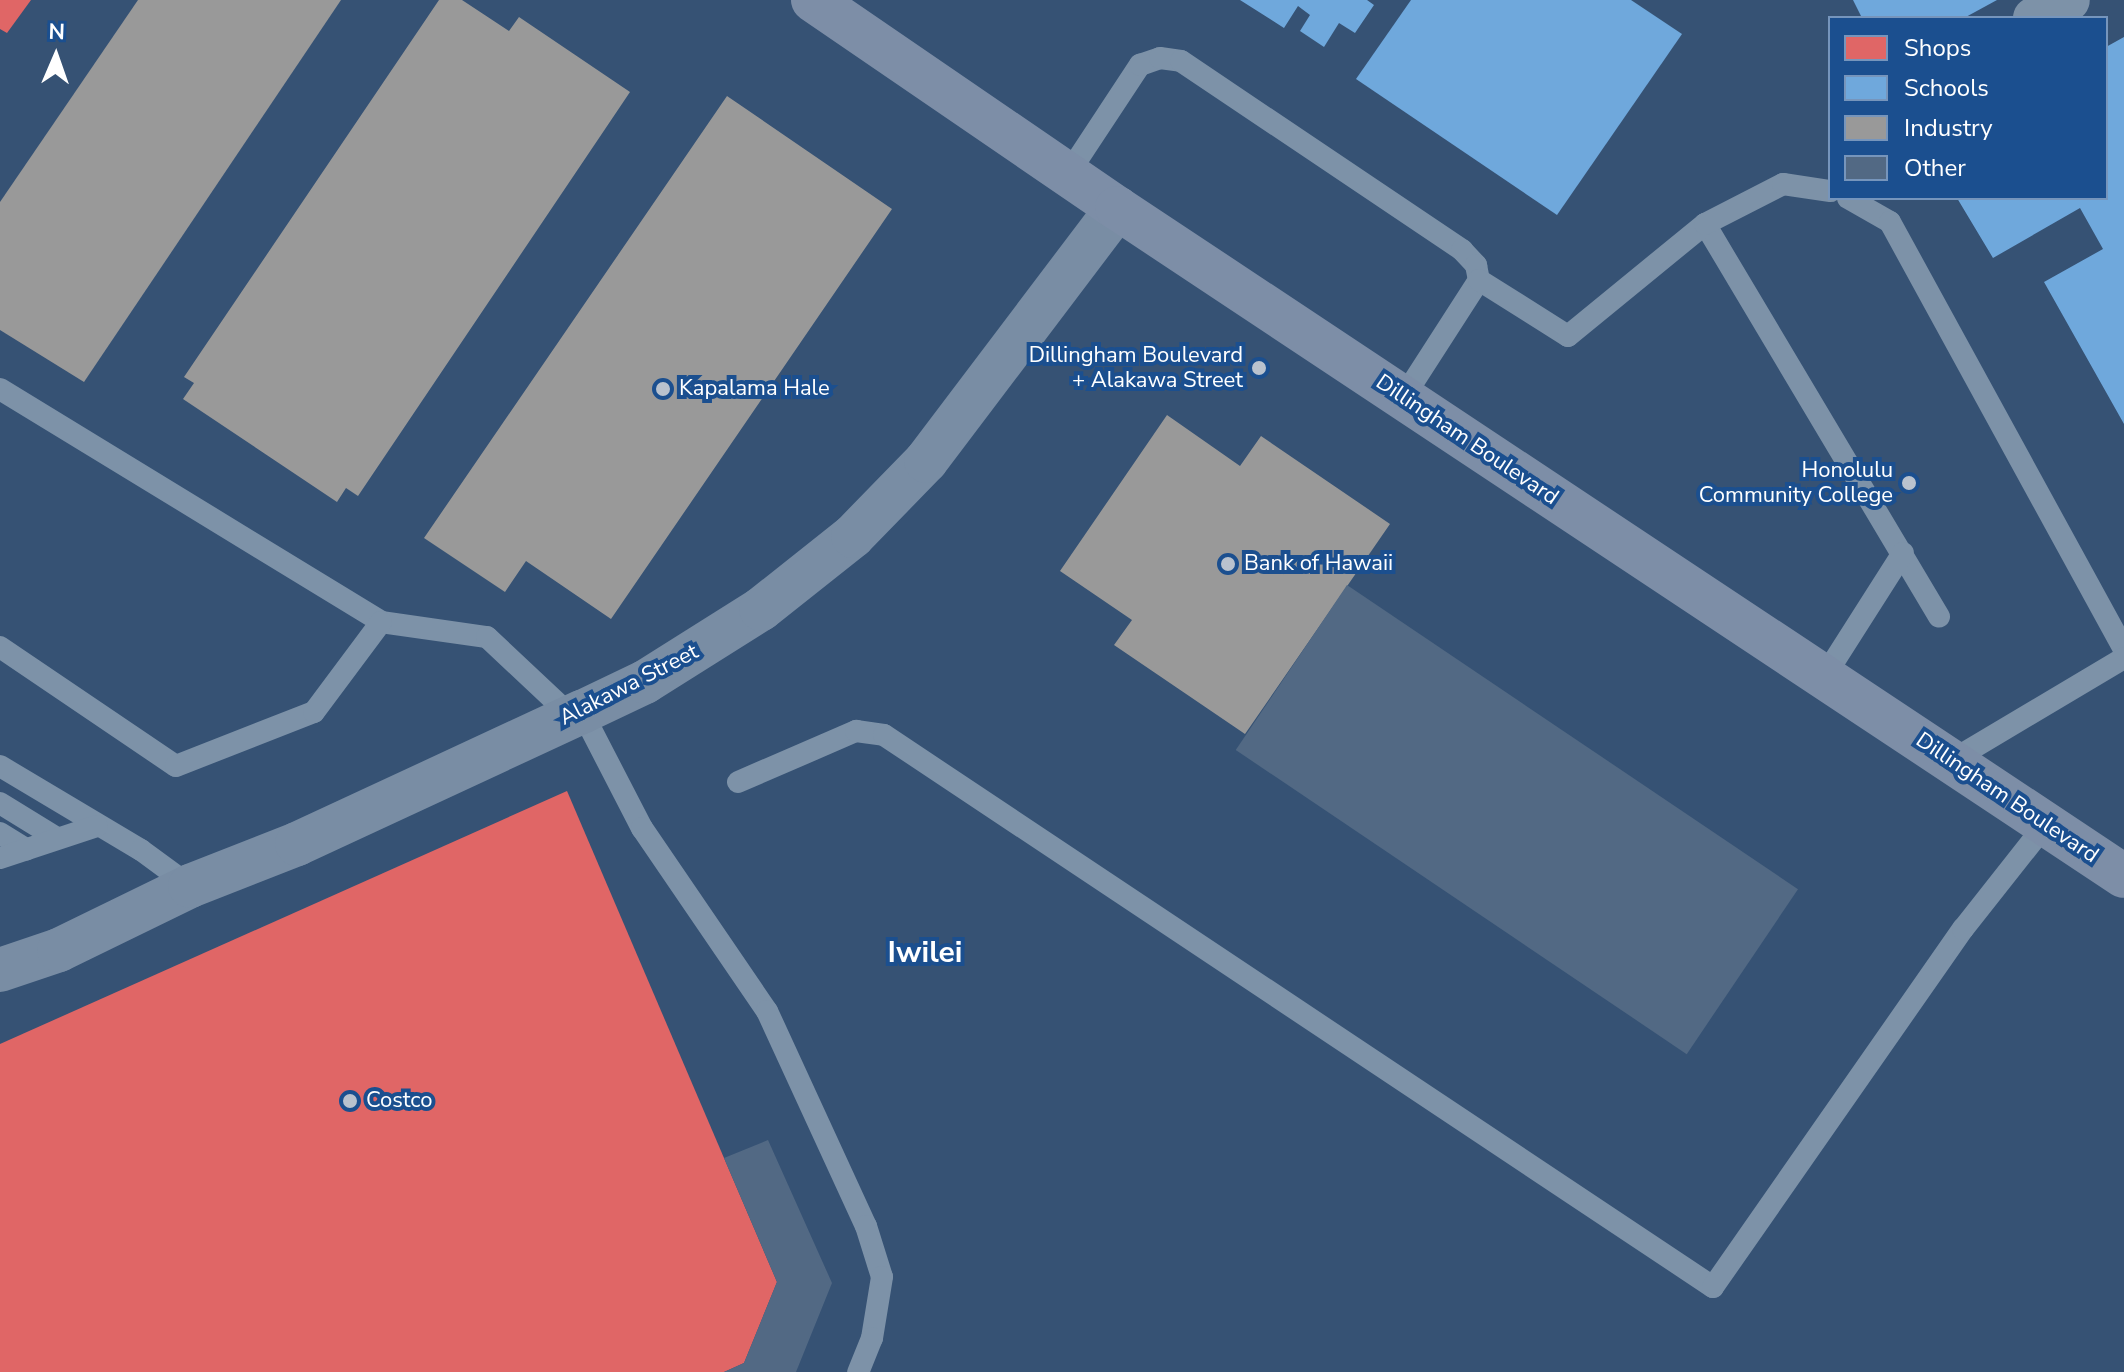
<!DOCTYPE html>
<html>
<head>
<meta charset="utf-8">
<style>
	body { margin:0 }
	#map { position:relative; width:2124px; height:1372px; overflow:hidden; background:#365274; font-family:"Nunito Sans",sans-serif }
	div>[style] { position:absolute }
	.shops>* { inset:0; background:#e06666 }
	.schools>* { inset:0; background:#6fa8dc }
	.industry>* { inset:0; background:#999 }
	.building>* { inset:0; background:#526984; transform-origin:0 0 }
	.service>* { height:22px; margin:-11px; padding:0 11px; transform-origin:11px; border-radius:11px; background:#7d92a8 }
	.minor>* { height:42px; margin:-21px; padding:0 21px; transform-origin:21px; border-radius:21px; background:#7d92a8 }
	.secondary>* { height:44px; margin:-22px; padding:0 22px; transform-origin:22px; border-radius:22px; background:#798da4 }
	.primary>* { height:44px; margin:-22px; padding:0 22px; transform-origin:22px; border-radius:22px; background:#7d8ea7 }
	.dots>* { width:22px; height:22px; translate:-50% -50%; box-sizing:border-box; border:4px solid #1b4f8f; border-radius:50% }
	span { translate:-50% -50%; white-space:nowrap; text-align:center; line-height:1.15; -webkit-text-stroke:8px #1b4f8f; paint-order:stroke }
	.poi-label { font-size:22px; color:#fff }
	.right { translate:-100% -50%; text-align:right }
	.left { translate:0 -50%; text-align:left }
	.street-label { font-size:22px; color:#fff }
	.district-label { font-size:30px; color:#fff; font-weight:700 }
	.legend { position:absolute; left:1828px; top:16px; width:280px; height:184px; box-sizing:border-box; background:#1b4f8f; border:2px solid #7695bc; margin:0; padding:10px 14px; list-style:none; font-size:24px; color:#fff }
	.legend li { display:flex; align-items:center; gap:16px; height:40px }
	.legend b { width:40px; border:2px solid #7695bc }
	.north { position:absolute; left:16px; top:16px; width:80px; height:80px; -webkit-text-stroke:6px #1b4f8f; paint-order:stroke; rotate:2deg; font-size:22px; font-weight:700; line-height:32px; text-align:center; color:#fff }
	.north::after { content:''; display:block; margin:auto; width:28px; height:36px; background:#fff; clip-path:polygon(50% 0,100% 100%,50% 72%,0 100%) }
</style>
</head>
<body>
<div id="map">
	<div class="shops">
		<div style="clip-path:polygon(0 0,31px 0,7px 33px,0 29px)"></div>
		<div style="clip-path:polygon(567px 791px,777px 1282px,744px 1363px,724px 1372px,0 1372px,0 1044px)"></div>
	</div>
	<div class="schools">
		<div style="clip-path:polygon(1240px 0,1367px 0,1374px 5px,1355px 33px,1339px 23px,1324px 47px,1300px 31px,1310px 15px,1298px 6px,1284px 28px)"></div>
		<div style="clip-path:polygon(1411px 0,1631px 0,1682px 34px,1557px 215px,1356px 79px)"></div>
		<div style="clip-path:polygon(1853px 0,1997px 0,1964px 18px,1862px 18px)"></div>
		<div style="clip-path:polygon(2124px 37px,2124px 424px,2044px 282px,2103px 249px,2080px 208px,1993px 258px,1957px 198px,2106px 198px,2106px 47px)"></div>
	</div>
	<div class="industry">
		<div style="clip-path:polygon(138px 0,341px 0,84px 382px,0 330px,0 202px)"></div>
		<div style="clip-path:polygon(439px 0,462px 0,509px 31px,519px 17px,630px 92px,358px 496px,346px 488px,337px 502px,183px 399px,194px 383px,184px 377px)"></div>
		<div style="clip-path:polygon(727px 96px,892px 209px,611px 619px,526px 561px,505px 592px,424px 538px)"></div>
		<div style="clip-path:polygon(1167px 415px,1240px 466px,1261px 436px,1390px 524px,1245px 734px,1114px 645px,1132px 620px,1060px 571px)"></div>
	</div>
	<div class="building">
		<div style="left:1347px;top:585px;width:544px;height:199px;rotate:34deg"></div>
		<div style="clip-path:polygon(768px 1140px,832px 1283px,796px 1372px,724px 1372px,744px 1363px,777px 1282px,724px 1158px)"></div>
	</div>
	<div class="service">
		<div style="left:1068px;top:174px;width:131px;rotate:-56.6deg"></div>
		<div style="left:1140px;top:65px;width:21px;rotate:-19deg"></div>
		<div style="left:1160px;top:58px;width:21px;rotate:8deg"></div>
		<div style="left:1181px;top:61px;width:339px;rotate:33.9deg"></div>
		<div style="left:1462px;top:250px;width:21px;rotate:47deg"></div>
		<div style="left:1476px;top:265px;width:15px;rotate:79deg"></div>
		<div style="left:1479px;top:280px;width:140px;rotate:122.8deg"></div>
		<div style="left:1848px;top:198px;width:48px;rotate:29.7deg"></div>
		<div style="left:1890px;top:222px;width:488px;rotate:61.3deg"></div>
		<div style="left:1705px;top:224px;width:457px;rotate:59.2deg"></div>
		<div style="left:1479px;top:280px;width:105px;rotate:32.2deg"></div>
		<div style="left:1568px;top:336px;width:177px;rotate:-39.3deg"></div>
		<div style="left:1705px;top:224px;width:88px;rotate:-27.1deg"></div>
		<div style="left:1783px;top:184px;width:48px;rotate:8.5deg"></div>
		<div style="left:0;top:389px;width:447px;rotate:31.4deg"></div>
		<div style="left:381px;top:622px;width:107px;rotate:8.1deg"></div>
		<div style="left:487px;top:637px;width:115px;rotate:43.2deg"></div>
		<div style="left:0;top:647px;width:212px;rotate:34.1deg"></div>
		<div style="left:176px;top:766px;width:148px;rotate:-21.4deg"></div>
		<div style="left:314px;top:712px;width:112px;rotate:-53.3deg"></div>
		<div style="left:1824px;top:677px;width:147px;rotate:-57.5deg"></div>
		<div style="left:582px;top:712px;width:131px;rotate:62.7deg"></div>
		<div style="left:642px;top:828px;width:222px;rotate:55.7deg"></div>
		<div style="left:767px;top:1011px;width:237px;rotate:65.3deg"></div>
		<div style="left:866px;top:1226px;width:53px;rotate:72.6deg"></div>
		<div style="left:882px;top:1277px;width:62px;rotate:99.3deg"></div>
		<div style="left:872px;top:1338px;width:37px;rotate:112deg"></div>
		<div style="left:1951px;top:761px;width:201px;rotate:-30.8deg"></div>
		<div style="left:0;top:766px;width:164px;rotate:30.8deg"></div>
		<div style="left:141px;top:850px;width:61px;rotate:36.3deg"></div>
		<div style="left:738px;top:782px;width:129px;rotate:-23.4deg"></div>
		<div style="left:856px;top:731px;width:28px;rotate:8deg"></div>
		<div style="left:884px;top:735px;width:996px;rotate:33.66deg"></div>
		<div style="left:1713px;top:1287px;width:437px;rotate:-55.1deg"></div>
		<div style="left:1963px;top:929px;width:134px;rotate:-51.7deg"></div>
		<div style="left:0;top:803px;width:65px;rotate:31.7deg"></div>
		<div style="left:0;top:833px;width:31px;rotate:32deg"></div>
		<div style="left:0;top:858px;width:102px;rotate:-18.3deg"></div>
	</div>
	<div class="minor">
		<div style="left:2034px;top:18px;width:39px;rotate:-27deg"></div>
	</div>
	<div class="secondary">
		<div style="left:0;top:970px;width:62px;rotate:-18.7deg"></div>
		<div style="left:59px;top:950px;width:146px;rotate:-26deg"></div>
		<div style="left:190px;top:886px;width:115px;rotate:-21.4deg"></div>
		<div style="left:297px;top:844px;width:314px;rotate:-24.9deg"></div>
		<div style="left:582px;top:712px;width:70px;rotate:-25.5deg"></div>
		<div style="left:645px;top:682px;width:137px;rotate:-32.2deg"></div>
		<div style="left:761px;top:609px;width:117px;rotate:-38.4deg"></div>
		<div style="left:853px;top:536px;width:105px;rotate:-45.8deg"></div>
		<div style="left:926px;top:461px;width:317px;rotate:-52.9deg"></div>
	</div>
	<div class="primary">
		<div style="left:813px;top:0;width:368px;rotate:34.4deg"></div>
		<div style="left:1117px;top:208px;width:1208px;rotate:33.56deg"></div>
	</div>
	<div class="dots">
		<div style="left:1259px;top:368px;background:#b9c2ce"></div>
		<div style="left:663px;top:389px;background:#b9c2ce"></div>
		<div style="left:1909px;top:483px;background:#b9c2ce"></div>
		<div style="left:1228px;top:564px;background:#b9c2ce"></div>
		<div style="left:350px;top:1101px;background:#b9c2ce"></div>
	</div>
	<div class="poi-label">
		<span class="right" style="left:1243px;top:368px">Dillingham Boulevard<br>+ Alakawa Street</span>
		<span class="left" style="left:679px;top:389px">Kapalama Hale</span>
		<span class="right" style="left:1893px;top:483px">Honolulu<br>Community College</span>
		<span class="left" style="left:1244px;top:564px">Bank of Hawaii</span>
		<span class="left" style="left:366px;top:1101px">Costco</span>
	</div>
	<div class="street-label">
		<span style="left:1467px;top:440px;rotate:34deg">Dillingham Boulevard</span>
		<span style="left:629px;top:685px;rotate:-27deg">Alakawa Street</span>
		<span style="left:2007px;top:798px;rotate:34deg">Dillingham Boulevard</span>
	</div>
	<div class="district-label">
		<span style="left:925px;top:953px">Iwilei</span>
	</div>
	<ul class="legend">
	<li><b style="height:22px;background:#e06666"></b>Shops</li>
	<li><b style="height:22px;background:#6fa8dc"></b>Schools</li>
	<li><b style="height:22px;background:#999"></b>Industry</li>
	<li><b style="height:22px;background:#526984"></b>Other</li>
	</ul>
	<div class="north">N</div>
</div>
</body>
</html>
